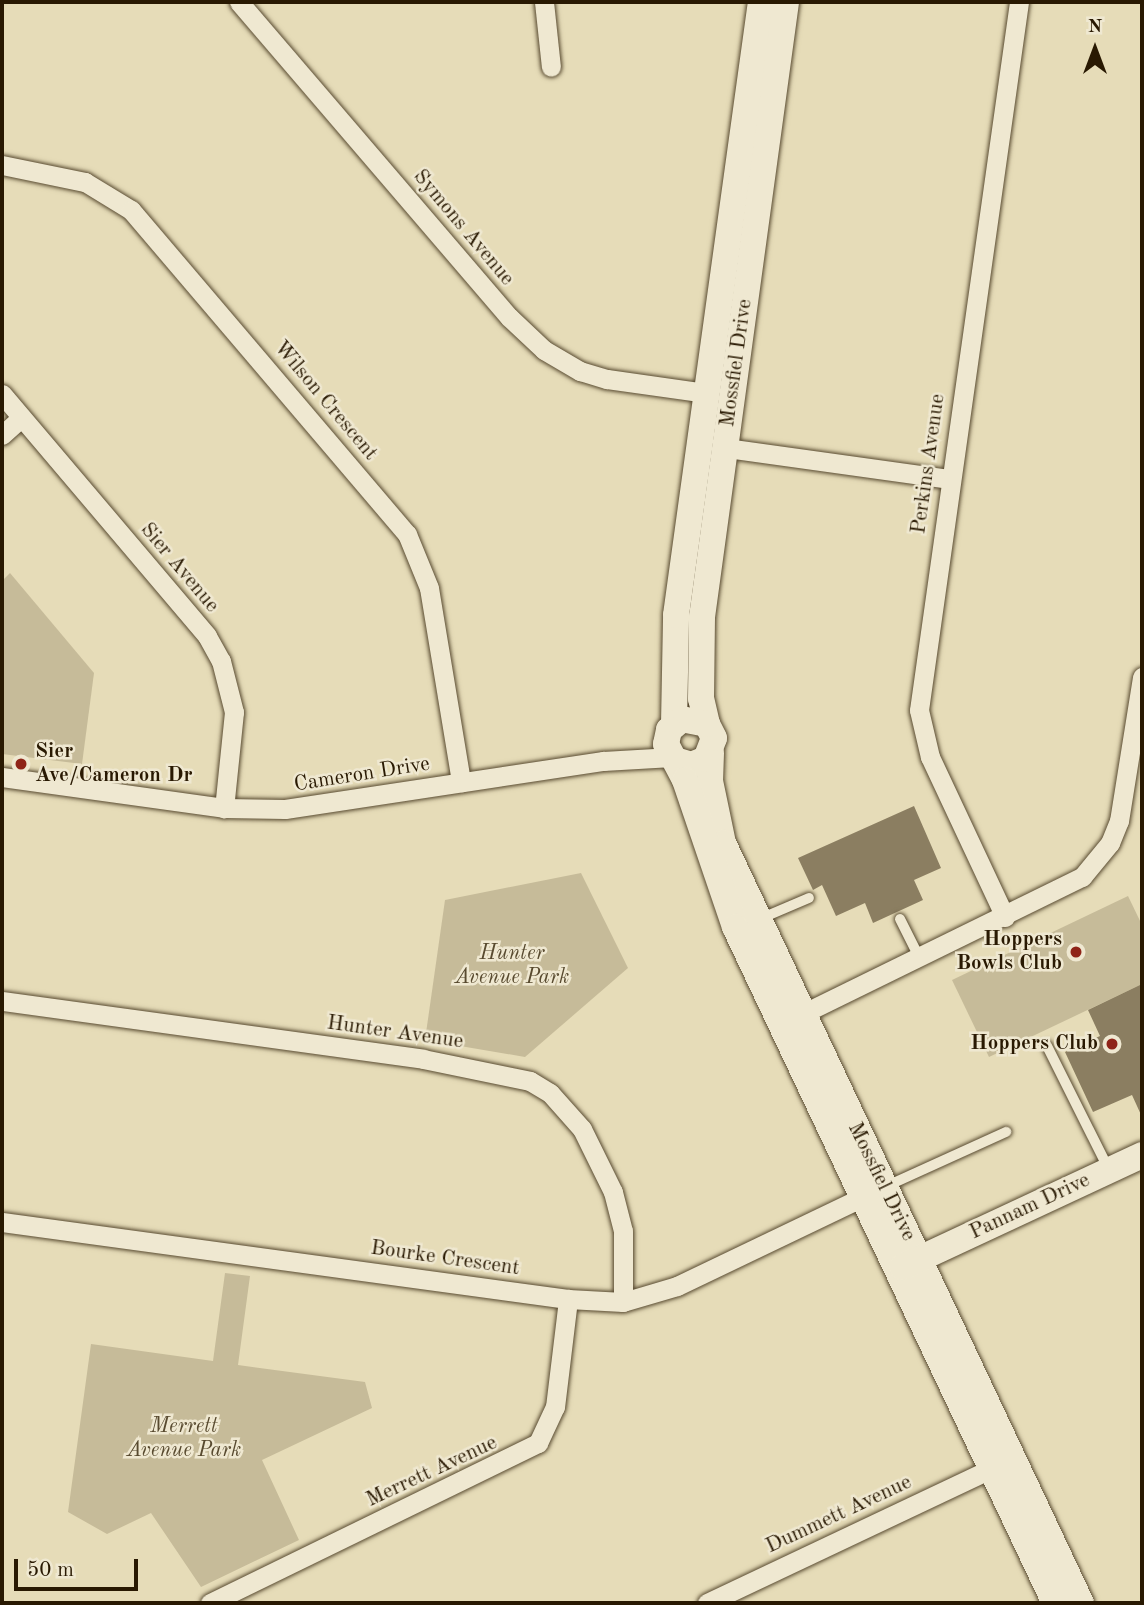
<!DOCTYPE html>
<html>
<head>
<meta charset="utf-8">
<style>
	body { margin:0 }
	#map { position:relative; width:1144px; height:1605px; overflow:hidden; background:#e6dcb8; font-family:"Old Standard TT",serif }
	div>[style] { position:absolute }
	.green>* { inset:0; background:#c6bb99 }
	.building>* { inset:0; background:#8b7e61 }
	.roads { filter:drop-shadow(0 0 2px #584a30) drop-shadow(0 0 2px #584a30) }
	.lane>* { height:10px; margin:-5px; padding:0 5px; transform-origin:5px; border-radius:5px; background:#efe8d1 }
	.street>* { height:19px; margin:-9.5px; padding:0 9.5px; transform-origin:9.5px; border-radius:9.5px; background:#efe8d1 }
	.secondary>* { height:26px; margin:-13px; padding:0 13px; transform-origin:13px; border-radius:13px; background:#efe8d1 }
	.dots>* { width:19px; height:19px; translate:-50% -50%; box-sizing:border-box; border:4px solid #efe8d1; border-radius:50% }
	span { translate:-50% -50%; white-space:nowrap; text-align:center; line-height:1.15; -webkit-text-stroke:5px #efe8d1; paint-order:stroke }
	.street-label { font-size:21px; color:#291902 }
	.poi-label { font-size:21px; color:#291902; font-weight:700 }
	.left { translate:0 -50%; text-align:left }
	.right { translate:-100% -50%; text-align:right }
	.park-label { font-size:21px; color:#584a2f; font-style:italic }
	.frame { position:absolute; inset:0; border:4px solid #291902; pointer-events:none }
	.north { position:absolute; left:1060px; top:14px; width:70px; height:70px; -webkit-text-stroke:5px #efe8d1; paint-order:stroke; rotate:0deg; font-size:19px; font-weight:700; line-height:28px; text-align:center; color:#291902 }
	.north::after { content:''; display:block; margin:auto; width:24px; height:32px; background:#291902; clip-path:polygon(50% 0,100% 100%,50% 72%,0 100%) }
	.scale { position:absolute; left:14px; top:1559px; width:124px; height:32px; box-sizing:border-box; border:4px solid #291902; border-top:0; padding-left:9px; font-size:21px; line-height:24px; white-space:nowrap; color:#291902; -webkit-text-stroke:5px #efe8d1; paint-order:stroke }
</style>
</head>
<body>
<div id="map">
	<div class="green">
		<div style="clip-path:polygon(10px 573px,94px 673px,82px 764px,2px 754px,2px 581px)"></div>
		<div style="clip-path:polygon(581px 873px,628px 968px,525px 1057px,425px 1040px,445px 900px)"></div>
		<div style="clip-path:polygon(1128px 896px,1142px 925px,1142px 984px,989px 1057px,952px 980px)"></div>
		<div style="clip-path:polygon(225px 1273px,250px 1276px,238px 1365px,365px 1382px,372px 1408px,262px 1460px,299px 1540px,201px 1587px,151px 1513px,107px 1534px,68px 1512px,91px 1344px,213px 1361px)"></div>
	</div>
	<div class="building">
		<div style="clip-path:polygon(914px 806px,941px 868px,914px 880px,923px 900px,873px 923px,865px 903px,836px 916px,822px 885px,813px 890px,798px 858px)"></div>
		<div style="clip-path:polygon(1142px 984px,1142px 1117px,1132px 1095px,1093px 1112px,1065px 1052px,1100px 1036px,1088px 1010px)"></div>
	</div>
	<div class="roads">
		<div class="lane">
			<div style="left:762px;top:918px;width:51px;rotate:-23.1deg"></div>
			<div style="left:900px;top:919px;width:42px;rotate:63.4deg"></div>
			<div style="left:1047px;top:1046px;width:139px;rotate:63.4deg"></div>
			<div style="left:887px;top:1186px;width:131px;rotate:-24.4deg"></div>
		</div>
		<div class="street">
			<div style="left:239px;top:2px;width:415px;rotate:49.4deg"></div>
			<div style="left:509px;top:317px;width:48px;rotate:43.3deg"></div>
			<div style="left:544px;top:350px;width:42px;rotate:30.3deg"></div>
			<div style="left:580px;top:371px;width:28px;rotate:17deg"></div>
			<div style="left:607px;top:379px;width:101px;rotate:8deg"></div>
			<div style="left:544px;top:2px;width:65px;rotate:83.9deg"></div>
			<div style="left:2px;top:165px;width:85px;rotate:11.6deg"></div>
			<div style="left:85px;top:182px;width:54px;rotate:31.3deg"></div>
			<div style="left:131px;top:210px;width:426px;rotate:49.6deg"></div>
			<div style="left:407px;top:534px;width:58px;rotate:67.8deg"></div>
			<div style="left:429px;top:588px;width:197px;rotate:80.6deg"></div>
			<div style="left:2px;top:394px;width:317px;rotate:49.7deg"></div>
			<div style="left:207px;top:636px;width:29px;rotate:61deg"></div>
			<div style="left:221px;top:661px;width:53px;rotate:75.7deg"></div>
			<div style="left:234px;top:712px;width:97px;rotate:95.9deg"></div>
			<div style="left:2px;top:435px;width:25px;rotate:-42deg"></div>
			<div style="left:726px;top:448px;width:226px;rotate:7.9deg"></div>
			<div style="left:2px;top:777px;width:224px;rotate:7.9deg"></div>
			<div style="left:224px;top:808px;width:61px;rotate:0.9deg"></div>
			<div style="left:285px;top:809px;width:322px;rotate:-8.6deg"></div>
			<div style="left:603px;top:761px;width:69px;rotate:-3.3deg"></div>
			<div style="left:1005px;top:917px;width:177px;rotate:-115.1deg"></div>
			<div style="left:930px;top:757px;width:48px;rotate:-103.2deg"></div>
			<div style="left:919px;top:710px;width:715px;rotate:-81.96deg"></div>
			<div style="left:2px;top:1001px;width:425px;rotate:7.8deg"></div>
			<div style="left:423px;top:1059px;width:109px;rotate:11.6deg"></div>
			<div style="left:530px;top:1081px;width:23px;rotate:31deg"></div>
			<div style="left:550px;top:1093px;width:48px;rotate:48.4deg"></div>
			<div style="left:582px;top:1129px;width:70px;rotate:63.8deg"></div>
			<div style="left:613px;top:1192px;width:40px;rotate:75.6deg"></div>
			<div style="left:623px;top:1231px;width:71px;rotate:90deg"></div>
			<div style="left:802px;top:1014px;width:312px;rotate:-26.1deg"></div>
			<div style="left:1082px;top:877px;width:44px;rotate:-50.5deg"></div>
			<div style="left:1110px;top:843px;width:24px;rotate:-68deg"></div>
			<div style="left:1119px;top:821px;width:146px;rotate:-80.9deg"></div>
			<div style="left:2px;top:1222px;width:571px;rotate:7.75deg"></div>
			<div style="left:568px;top:1299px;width:55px;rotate:3.1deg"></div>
			<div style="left:623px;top:1302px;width:56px;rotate:-16.5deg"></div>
			<div style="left:677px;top:1286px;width:206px;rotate:-25.6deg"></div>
			<div style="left:210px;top:1603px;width:365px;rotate:-26deg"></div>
			<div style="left:538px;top:1443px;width:40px;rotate:-65deg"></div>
			<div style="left:555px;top:1407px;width:109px;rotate:-83.1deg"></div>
			<div style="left:707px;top:1603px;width:313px;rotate:-25.3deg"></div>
		</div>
		<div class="secondary">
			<div style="left:674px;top:724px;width:109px;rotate:-88.9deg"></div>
			<div style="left:676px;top:615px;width:619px;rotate:-82.11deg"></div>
			<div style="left:707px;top:724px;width:26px;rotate:-103deg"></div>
			<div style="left:701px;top:699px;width:82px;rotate:-89.3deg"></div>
			<div style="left:702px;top:617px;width:621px;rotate:-82.22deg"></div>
			<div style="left:711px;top:753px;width:28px;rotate:92deg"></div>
			<div style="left:710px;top:781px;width:63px;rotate:78.2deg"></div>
			<div style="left:723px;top:843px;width:840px;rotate:64.78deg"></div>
			<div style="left:675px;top:760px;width:17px;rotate:17deg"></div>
			<div style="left:691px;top:765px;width:16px;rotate:-22deg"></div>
			<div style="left:706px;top:759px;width:22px;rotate:-69deg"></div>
			<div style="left:714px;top:738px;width:16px;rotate:-117deg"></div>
			<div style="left:707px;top:724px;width:25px;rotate:-169deg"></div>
			<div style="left:682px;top:719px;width:17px;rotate:140deg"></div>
			<div style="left:669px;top:730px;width:14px;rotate:102deg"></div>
			<div style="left:666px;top:744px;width:41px;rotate:62.2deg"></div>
			<div style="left:685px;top:780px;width:155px;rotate:71.2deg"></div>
			<div style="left:735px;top:927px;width:748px;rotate:64.67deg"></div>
			<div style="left:902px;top:1267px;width:265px;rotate:-25deg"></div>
		</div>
	</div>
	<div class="dots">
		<div style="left:21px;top:764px;background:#8f2418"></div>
		<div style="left:1076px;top:952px;background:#8f2418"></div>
		<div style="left:1112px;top:1044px;background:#8f2418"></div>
	</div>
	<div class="street-label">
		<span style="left:463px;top:228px;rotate:50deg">Symons Avenue</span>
		<span style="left:737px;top:363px;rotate:-82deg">Mossfiel Drive</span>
		<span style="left:325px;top:401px;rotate:50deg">Wilson Crescent</span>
		<span style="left:929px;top:464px;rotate:-82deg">Perkins Avenue</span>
		<span style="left:179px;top:568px;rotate:50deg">Sier Avenue</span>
		<span style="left:362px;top:775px;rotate:-9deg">Cameron Drive</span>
		<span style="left:395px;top:1033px;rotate:8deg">Hunter Avenue</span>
		<span style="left:881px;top:1182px;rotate:64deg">Mossfiel Drive</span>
		<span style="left:1030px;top:1207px;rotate:-25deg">Pannam Drive</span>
		<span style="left:445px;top:1259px;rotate:8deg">Bourke Crescent</span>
		<span style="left:432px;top:1472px;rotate:-25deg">Merrett Avenue</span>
		<span style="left:839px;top:1515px;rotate:-25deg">Dummett Avenue</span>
	</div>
	<div class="poi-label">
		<span class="left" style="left:35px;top:764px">Sier<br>Ave/Cameron Dr</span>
		<span class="right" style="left:1062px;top:952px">Hoppers<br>Bowls Club</span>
		<span class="right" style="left:1098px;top:1044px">Hoppers Club</span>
	</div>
	<div class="park-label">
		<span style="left:512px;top:966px">Hunter<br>Avenue Park</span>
		<span style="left:184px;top:1439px">Merrett<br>Avenue Park</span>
	</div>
	<div class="frame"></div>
	<div class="north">N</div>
	<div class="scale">50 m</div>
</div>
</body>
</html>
